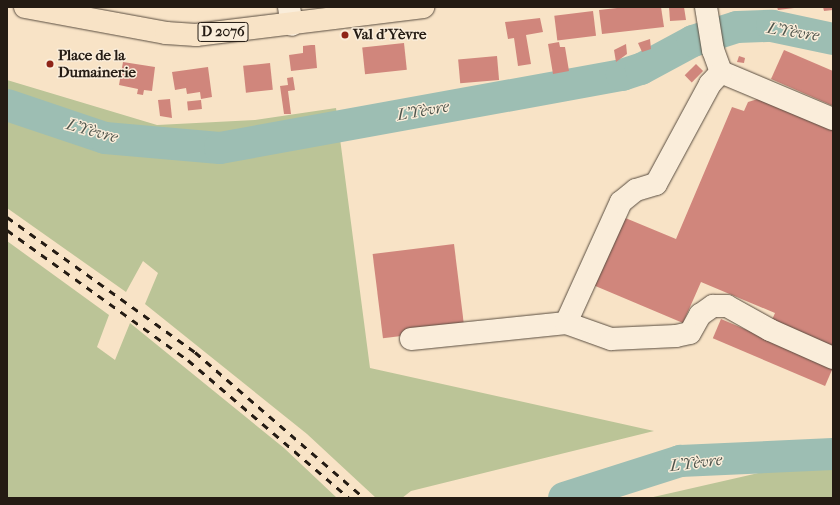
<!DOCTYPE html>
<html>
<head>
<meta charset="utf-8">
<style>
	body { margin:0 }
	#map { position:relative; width:840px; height:505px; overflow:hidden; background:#f8e3c6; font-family:"IM FELL French Canon",serif }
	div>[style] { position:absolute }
	.green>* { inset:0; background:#bbc497 }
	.river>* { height:32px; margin:-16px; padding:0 16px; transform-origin:16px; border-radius:16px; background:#9dbeb3 }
	.building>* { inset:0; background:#d0867c; transform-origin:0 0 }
	.roads { filter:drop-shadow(0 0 1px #594d40) drop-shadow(0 0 1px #594d40) }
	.minor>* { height:22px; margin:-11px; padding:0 11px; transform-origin:11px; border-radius:11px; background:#faedda }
	.major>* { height:22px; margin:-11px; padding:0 11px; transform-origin:11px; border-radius:11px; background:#f8e3c6 }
	.rail>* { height:3px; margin-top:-1.5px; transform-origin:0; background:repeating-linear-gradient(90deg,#241b13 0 7px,transparent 0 14px) }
	.dots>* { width:11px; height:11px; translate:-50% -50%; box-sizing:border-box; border:2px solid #faedda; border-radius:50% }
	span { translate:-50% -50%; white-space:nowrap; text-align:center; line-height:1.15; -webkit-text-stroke:3px #faedda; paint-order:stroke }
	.shield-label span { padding:1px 3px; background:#faedda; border:1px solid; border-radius:3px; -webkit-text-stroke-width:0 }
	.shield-label { font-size:14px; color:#241b13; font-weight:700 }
	.poi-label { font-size:15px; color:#241b13; font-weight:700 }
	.left { translate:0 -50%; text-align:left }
	.water-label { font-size:16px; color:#4e544b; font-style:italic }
	.frame { position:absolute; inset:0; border:8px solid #241b13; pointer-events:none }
</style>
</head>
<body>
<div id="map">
	<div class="green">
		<div style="clip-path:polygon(7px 80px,157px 125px,255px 120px,336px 108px,370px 368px,654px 431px,411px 491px,402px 498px,376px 498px,307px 434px,145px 304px,158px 273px,143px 261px,126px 292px,7px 208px)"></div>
		<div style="clip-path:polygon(7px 241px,109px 315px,97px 347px,115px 360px,130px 323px,284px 448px,337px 498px,7px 498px)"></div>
		<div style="clip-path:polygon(785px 467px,833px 469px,833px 498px,649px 498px)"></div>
	</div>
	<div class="river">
		<div style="left:7px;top:105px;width:103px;rotate:18.6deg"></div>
		<div style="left:105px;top:138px;width:115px;rotate:5deg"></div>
		<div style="left:220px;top:148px;width:409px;rotate:-10.3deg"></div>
		<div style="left:622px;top:75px;width:20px;rotate:-18deg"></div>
		<div style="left:641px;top:69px;width:59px;rotate:-28.3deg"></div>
		<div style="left:693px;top:41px;width:46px;rotate:-17.7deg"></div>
		<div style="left:737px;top:27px;width:35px;rotate:-2deg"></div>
		<div style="left:772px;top:26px;width:62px;rotate:12deg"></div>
		<div style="left:564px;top:498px;width:122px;rotate:-17.7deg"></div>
		<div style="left:680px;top:461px;width:153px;rotate:-2.6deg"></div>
	</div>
	<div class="building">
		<div style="clip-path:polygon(626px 7px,661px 7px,664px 27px,602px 34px,599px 10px)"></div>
		<div style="clip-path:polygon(669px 7px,684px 7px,686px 20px,670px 21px)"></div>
		<div style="clip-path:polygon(777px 7px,794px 7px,794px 8px,778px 10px)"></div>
		<div style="clip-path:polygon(823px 7px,833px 7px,833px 10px,824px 11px)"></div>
		<div style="left:593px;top:11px;width:25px;height:39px;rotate:83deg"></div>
		<div style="clip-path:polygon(540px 18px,543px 32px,526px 35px,531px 64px,518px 66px,514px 38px,508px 39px,505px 22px)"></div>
		<div style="clip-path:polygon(650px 39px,651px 49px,642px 52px,638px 43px)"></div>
		<div style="clip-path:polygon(559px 42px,560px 47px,565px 47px,569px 71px,553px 74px,548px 44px)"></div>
		<div style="left:404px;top:43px;width:27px;height:42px;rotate:84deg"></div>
		<div style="clip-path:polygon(626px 44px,627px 54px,616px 62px,614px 50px)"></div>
		<div style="clip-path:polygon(311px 45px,315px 45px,317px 68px,291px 71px,289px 55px,303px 53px,303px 46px)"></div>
		<div style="clip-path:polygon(784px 50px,833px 71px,833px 106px,771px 79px)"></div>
		<div style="left:497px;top:56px;width:24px;height:39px;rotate:85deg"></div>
		<div style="clip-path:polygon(739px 56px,745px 58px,744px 63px,737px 62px)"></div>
		<div style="clip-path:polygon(123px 62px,155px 67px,152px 91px,144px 90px,143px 95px,137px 94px,138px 89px,119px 85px)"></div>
		<div style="left:270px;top:63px;width:27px;height:27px;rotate:84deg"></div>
		<div style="left:696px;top:64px;width:10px;height:16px;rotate:45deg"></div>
		<div style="clip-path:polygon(208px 67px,212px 97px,201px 99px,200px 92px,187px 94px,186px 88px,175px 90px,172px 72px)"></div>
		<div style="clip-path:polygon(293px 77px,295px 90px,288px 91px,291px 114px,284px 114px,280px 86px,288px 85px,287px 78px)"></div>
		<div style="clip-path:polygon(761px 98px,833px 129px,833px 349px,771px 322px,775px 313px,701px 282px,683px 323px,593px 285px,623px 217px,676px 239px,732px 107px,744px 111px,748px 102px)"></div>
		<div style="clip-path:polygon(170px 99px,172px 118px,160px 116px,158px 100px)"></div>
		<div style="left:201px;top:100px;width:9px;height:14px;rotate:84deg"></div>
		<div style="left:454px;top:244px;width:85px;height:82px;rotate:83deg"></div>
		<div style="left:721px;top:319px;width:122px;height:21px;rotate:23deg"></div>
	</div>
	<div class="roads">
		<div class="minor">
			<div style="left:289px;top:7px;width:18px;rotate:81deg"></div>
			<div style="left:706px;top:7px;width:44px;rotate:80.8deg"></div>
			<div style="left:713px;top:50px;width:23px;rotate:70deg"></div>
			<div style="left:721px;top:72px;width:121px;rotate:22.8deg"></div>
			<div style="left:566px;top:323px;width:133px;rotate:-65.6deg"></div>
			<div style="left:621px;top:202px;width:19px;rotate:-39deg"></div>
			<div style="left:636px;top:190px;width:21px;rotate:-17deg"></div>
			<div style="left:656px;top:184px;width:114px;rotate:-61.6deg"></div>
			<div style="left:710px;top:84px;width:16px;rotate:-47deg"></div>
			<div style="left:411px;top:339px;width:156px;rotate:-5.9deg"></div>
			<div style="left:566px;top:323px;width:48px;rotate:19.6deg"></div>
			<div style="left:611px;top:339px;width:65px;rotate:-2.6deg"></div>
			<div style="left:676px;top:336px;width:14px;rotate:-12deg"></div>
			<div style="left:690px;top:333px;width:21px;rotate:-61deg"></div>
			<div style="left:700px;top:315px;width:16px;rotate:-35deg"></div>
			<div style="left:713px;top:306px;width:14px"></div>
			<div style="left:727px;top:306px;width:49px;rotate:29.2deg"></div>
			<div style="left:770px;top:330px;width:69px;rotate:24deg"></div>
		</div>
		<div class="major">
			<div style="left:25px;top:7px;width:143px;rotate:10.4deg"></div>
			<div style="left:166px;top:33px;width:30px;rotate:4deg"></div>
			<div style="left:196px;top:35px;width:229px;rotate:-7deg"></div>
		</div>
	</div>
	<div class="rail">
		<div style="left:7px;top:217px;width:231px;rotate:35.7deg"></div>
		<div style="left:195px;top:352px;width:223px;rotate:40.8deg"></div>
		<div style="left:7px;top:230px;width:223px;rotate:35.7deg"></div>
		<div style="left:188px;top:360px;width:212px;rotate:40.6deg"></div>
	</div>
	<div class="dots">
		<div style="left:345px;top:35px;background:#8f2418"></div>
		<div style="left:50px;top:64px;background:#8f2418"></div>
	</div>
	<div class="shield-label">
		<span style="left:223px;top:32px">D 2076</span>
	</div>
	<div class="poi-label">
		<span class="left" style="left:353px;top:35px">Val d'Yèvre</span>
		<span class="left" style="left:58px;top:64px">Place de la<br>Dumainerie</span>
	</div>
	<div class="water-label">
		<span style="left:793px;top:32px;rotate:9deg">L'Yèvre</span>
		<span style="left:423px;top:111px;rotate:-10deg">L'Yèvre</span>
		<span style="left:92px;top:131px;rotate:15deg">L'Yèvre</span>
		<span style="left:696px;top:463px;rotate:-7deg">L'Yèvre</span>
	</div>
	<div class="frame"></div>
</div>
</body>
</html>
